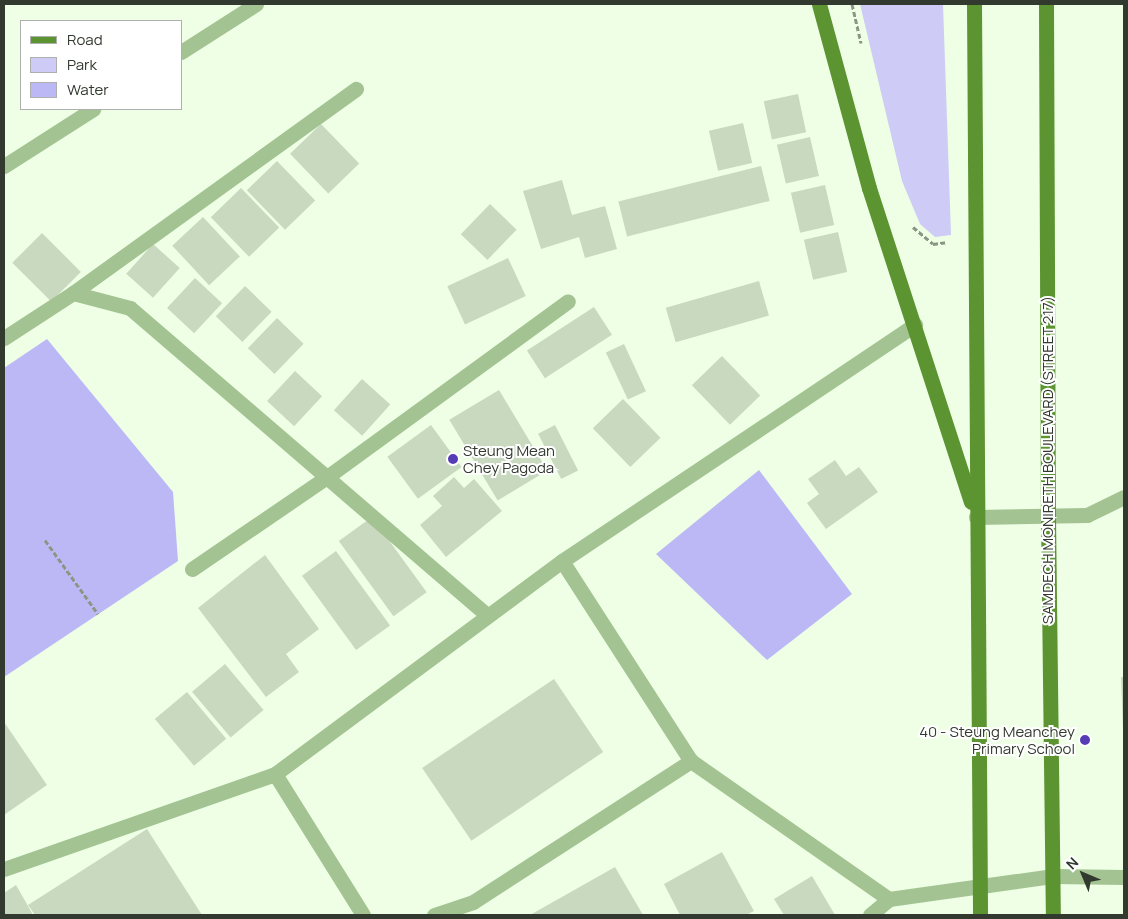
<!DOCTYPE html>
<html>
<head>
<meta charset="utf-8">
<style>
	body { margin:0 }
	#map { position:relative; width:1128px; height:919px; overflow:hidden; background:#eeffe5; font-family:Manrope,sans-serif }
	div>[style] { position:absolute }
	.green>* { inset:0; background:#ceccf6 }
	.water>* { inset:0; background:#bcb8f5 }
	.building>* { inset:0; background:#c9d9c0; transform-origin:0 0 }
	.path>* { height:3px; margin-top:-1.5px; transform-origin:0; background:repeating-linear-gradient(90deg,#8a9684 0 5px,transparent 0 7.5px) }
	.minor>* { height:15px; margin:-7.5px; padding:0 7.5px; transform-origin:7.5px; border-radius:7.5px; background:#a4c392 }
	.major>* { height:15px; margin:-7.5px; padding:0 7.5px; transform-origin:7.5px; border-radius:7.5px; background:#5c9432 }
	.dots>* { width:14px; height:14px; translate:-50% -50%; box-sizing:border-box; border:2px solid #fff; border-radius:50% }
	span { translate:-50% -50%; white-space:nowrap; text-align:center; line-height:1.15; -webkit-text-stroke:4px #fff; paint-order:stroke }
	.poi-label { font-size:15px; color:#32392f }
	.left { translate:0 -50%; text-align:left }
	.right { translate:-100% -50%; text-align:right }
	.street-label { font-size:15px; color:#32392f }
	.frame { position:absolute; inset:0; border:5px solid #32392f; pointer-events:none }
	.legend { position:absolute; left:20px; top:20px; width:162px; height:90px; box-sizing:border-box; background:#fff; border:1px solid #adb0ac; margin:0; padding:6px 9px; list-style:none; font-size:15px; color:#32392f }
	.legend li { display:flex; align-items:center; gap:10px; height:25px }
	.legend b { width:25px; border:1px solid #adb0ac }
	.north { position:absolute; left:1058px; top:849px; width:50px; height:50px; -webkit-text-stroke:4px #fff; paint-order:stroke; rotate:315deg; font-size:14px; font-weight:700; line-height:20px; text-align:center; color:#32392f }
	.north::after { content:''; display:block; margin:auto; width:18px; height:22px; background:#32392f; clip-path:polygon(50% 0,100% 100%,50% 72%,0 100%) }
</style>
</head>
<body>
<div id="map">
	<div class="green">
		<div style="clip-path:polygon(860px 4px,943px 4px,951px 235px,935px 237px,920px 224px,902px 181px)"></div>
	</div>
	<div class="water">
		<div style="clip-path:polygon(47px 339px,173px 492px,178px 561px,4px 677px,4px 368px)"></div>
		<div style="clip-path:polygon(759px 470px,852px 594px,767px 660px,656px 554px)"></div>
	</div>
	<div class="building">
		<div style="left:798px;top:94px;width:39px;height:35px;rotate:78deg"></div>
		<div style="left:743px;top:123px;width:41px;height:35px;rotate:77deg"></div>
		<div style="left:321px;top:124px;width:55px;height:43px;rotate:46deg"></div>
		<div style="left:810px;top:137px;width:40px;height:34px;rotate:77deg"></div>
		<div style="left:277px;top:161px;width:55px;height:42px;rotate:46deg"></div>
		<div style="left:761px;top:166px;width:36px;height:147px;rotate:76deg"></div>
		<div style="clip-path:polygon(562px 180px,572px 215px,605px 206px,617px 249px,585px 258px,579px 237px,541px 249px,523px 191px)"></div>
		<div style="left:825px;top:185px;width:41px;height:35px;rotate:77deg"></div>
		<div style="left:241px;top:188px;width:55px;height:42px;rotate:46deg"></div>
		<div style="left:490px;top:204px;width:37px;height:42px;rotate:44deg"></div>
		<div style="left:203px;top:217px;width:54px;height:42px;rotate:47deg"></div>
		<div style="left:838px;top:232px;width:41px;height:35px;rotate:77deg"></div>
		<div style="left:42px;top:233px;width:55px;height:42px;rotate:45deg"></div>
		<div style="left:153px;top:244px;width:36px;height:40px;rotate:42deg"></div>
		<div style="left:508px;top:258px;width:42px;height:67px;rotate:65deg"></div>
		<div style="left:195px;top:278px;width:37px;height:41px;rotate:43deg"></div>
		<div style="left:759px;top:281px;width:36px;height:97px;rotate:74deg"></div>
		<div style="left:245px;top:286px;width:37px;height:42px;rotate:44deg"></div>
		<div style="left:594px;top:307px;width:33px;height:80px;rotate:57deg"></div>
		<div style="left:277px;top:318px;width:37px;height:42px;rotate:44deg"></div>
		<div style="left:624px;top:344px;width:52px;height:20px;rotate:65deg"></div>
		<div style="left:722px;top:356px;width:55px;height:42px;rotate:46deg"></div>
		<div style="left:295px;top:371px;width:37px;height:41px;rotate:43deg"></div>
		<div style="left:362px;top:379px;width:38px;height:42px;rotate:42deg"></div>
		<div style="left:499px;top:390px;width:94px;height:58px;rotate:59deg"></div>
		<div style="left:623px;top:399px;width:54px;height:42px;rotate:46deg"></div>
		<div style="left:431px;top:425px;width:52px;height:54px;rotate:54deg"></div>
		<div style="left:555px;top:425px;width:51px;height:19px;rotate:63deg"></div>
		<div style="clip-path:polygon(835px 460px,846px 476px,859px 467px,878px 492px,826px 529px,807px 503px,819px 494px,808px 479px)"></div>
		<div style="clip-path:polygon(454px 477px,464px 488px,474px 479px,502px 511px,446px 557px,420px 525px,442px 506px,433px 496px)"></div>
		<div style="left:372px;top:517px;width:93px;height:41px;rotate:54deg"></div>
		<div style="left:336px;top:551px;width:92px;height:42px;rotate:54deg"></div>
		<div style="clip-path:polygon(265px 555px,319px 629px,286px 654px,299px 672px,266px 697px,198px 608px)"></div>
		<div style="left:225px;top:664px;width:60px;height:43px;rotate:50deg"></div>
		<div style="clip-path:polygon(1121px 677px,1124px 677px,1124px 730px,1123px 730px)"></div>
		<div style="left:554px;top:679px;width:88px;height:159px;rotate:56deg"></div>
		<div style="left:187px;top:692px;width:61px;height:42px;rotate:50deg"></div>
		<div style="clip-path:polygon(4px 722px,47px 785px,4px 815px)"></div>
		<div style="clip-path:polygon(147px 829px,202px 915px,35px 915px,28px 905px)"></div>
		<div style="clip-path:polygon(722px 852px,754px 911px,746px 915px,680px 915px,664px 884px)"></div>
		<div style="clip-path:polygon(615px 867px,643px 915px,530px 915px)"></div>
		<div style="clip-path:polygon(812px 876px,835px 915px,784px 915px,774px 899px)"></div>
		<div style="clip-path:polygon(16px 885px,28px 906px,33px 915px,4px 915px,4px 893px)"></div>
	</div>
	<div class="path">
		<div style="left:852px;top:4px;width:40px;rotate:77deg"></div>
		<div style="left:913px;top:227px;width:26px;rotate:40deg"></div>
		<div style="left:933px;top:244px;width:15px;rotate:-8deg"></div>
		<div style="left:45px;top:540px;width:91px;rotate:54.4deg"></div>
	</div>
	<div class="minor">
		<div style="left:181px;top:52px;width:89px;rotate:-32.6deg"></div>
		<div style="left:4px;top:166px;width:106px;rotate:-32.6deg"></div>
		<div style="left:73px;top:293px;width:349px;rotate:-35.8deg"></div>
		<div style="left:4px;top:338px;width:82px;rotate:-33.1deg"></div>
		<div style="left:73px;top:293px;width:59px;rotate:14.7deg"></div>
		<div style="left:130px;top:308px;width:471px;rotate:40.7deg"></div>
		<div style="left:976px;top:517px;width:111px;rotate:-1deg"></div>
		<div style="left:1087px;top:515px;width:41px;rotate:-25.9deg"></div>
		<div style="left:562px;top:561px;width:238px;rotate:57.2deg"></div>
		<div style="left:691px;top:761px;width:241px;rotate:34.9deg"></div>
		<div style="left:889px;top:899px;width:166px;rotate:-8deg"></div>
		<div style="left:1053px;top:876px;width:71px;rotate:0.8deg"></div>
		<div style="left:192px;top:569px;width:163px;rotate:-34.3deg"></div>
		<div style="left:327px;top:477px;width:298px;rotate:-36.1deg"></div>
		<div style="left:275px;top:774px;width:166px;rotate:58deg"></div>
		<div style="left:4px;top:869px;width:287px;rotate:-19.3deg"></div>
		<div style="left:275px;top:774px;width:357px;rotate:-36.6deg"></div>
		<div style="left:562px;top:561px;width:425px;rotate:-33.8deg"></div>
		<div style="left:434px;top:915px;width:41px;rotate:-18.4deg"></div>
		<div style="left:473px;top:902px;width:260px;rotate:-32.9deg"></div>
		<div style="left:870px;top:915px;width:25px;rotate:-40deg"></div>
	</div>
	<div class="major">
		<div style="left:819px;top:4px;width:191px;rotate:74.8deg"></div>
		<div style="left:869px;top:188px;width:330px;rotate:72deg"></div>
		<div style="left:974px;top:4px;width:911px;rotate:89.62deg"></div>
		<div style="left:1046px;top:4px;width:512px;rotate:89.78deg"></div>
		<div style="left:1048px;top:516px;width:399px;rotate:89.3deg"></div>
	</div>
	<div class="dots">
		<div style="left:453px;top:459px;background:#573db5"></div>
		<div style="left:1085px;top:740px;background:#573db5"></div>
	</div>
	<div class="poi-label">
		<span class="left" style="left:463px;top:459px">Steung Mean<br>Chey Pagoda</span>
		<span class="right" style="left:1075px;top:740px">40 - Steung Meanchey<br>Primary School</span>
	</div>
	<div class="street-label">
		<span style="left:1048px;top:460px;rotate:-90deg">SAMDECH MONIRETH BOULEVARD (STREET 217)</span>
	</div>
	<div class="frame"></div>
	<ul class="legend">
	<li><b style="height:6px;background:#5c9432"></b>Road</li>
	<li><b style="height:14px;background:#ceccf6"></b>Park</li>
	<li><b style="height:14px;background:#bcb8f5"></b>Water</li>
	</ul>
	<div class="north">N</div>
</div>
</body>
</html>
